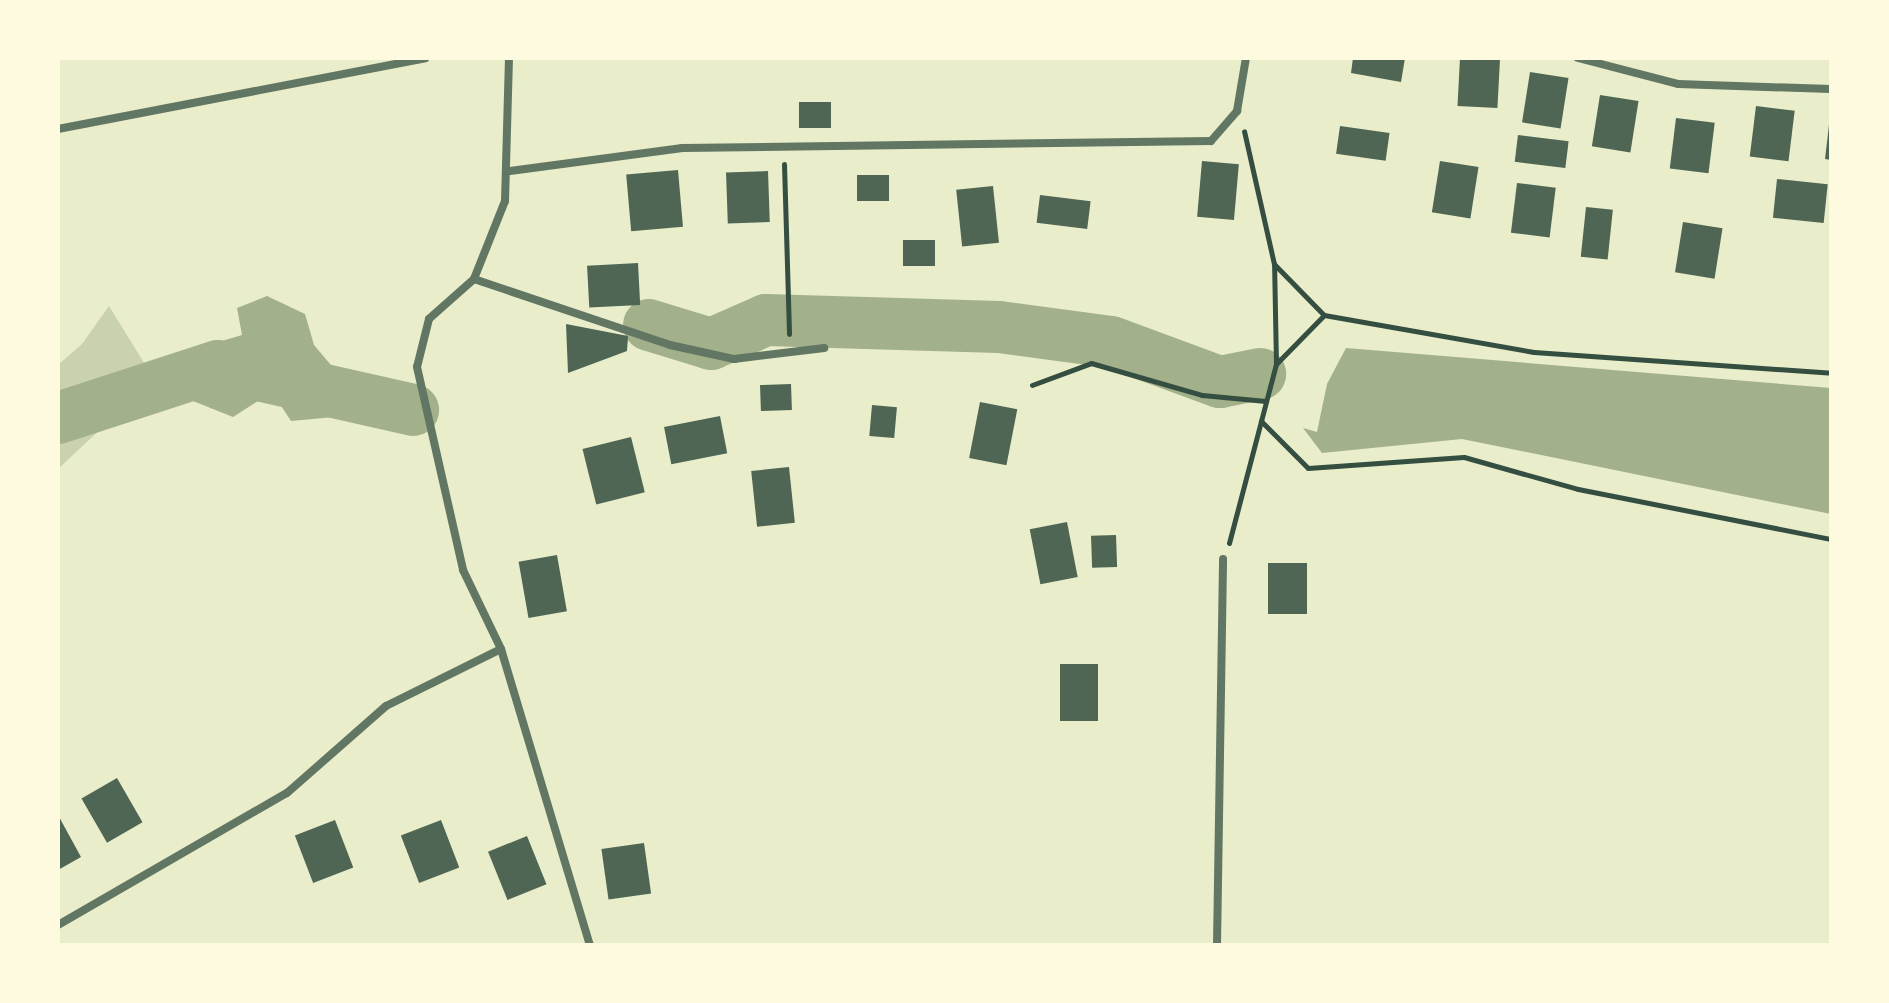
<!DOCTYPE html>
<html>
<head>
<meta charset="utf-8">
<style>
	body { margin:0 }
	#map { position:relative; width:1889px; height:1003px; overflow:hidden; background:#e9edc9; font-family:Overpass,sans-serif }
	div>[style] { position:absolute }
	.green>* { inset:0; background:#cad2ad }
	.water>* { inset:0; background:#a3b18a }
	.river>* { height:52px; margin:-26px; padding:0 26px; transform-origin:26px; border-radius:26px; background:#a3b18a }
	.building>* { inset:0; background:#4f6655; transform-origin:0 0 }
	.path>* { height:5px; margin:-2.5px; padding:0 2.5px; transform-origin:2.5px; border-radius:2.5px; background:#344e41 }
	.minor>* { height:8px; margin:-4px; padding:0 4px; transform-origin:4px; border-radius:4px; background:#617663 }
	span { translate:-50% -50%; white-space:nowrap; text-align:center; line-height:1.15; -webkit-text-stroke:8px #fefae0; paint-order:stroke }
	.frame { position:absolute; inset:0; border:60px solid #fefae0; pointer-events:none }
</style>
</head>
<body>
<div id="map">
	<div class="green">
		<div style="clip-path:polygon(109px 306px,154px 379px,58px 469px,58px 365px,82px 344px)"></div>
	</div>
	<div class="water">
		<div style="clip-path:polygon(267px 296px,305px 314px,314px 345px,353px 391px,334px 417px,291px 421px,272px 392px,233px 417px,188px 399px,205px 346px,242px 335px,237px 308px)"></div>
		<div style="clip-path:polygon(1346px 348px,1831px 388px,1831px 514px,1462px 439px,1322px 453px,1303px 428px,1317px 432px,1327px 384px)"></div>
	</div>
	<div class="river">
		<div style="left:649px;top:325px;width:65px;rotate:17deg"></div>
		<div style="left:711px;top:344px;width:60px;rotate:-23.6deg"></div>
		<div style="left:766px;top:320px;width:233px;rotate:1.7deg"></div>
		<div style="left:999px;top:327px;width:113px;rotate:7.6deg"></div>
		<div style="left:1111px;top:342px;width:116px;rotate:20.2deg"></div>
		<div style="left:1220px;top:382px;width:41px;rotate:-11.3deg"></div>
		<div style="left:58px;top:418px;width:168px;rotate:-18deg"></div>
		<div style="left:218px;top:366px;width:200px;rotate:12.7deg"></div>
	</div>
	<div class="building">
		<div style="clip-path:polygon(1353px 58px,1405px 58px,1401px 82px,1351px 73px)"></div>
		<div style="left:1460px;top:58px;width:40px;height:48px;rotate:3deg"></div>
		<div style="left:1530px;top:72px;width:39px;height:51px;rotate:9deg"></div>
		<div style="left:1600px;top:95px;width:39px;height:52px;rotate:9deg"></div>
		<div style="left:831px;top:102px;width:26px;height:32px;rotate:90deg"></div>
		<div style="left:1756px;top:106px;width:39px;height:51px;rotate:7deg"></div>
		<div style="left:1676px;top:118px;width:39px;height:51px;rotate:7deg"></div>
		<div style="clip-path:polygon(1829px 125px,1831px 125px,1831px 160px,1825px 159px)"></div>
		<div style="left:1340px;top:126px;width:50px;height:28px;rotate:8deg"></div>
		<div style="left:1518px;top:135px;width:51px;height:27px;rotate:7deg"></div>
		<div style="left:1202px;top:161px;width:37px;height:56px;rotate:5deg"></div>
		<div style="left:1440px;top:161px;width:39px;height:52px;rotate:9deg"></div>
		<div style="left:678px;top:170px;width:57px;height:52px;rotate:85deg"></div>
		<div style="left:768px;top:171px;width:51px;height:42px;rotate:88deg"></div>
		<div style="left:889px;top:175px;width:26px;height:32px;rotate:90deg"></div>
		<div style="left:1777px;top:179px;width:51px;height:39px;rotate:6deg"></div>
		<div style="left:1517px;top:183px;width:39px;height:50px;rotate:7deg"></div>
		<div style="left:993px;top:186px;width:57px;height:37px;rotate:84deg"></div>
		<div style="left:1040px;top:195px;width:51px;height:28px;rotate:7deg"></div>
		<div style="left:1586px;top:207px;width:27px;height:50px;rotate:6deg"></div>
		<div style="left:1683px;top:222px;width:40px;height:51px;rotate:9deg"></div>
		<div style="left:903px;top:240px;width:32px;height:26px"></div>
		<div style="left:638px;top:263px;width:42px;height:51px;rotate:87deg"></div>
		<div style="clip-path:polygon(566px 324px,628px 336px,627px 351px,568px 373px)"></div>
		<div style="left:791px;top:384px;width:26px;height:31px;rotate:88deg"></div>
		<div style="left:980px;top:402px;width:38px;height:57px;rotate:11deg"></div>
		<div style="left:872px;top:405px;width:25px;height:31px;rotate:5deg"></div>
		<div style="left:720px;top:416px;width:38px;height:57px;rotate:79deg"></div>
		<div style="left:631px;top:437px;width:57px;height:50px;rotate:76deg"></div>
		<div style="left:789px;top:467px;width:56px;height:38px;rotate:84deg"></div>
		<div style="left:1067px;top:522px;width:56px;height:38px;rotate:79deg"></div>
		<div style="left:1116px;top:535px;width:32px;height:25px;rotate:88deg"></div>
		<div style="left:557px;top:555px;width:57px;height:39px;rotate:80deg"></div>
		<div style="left:1268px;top:563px;width:39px;height:51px"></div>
		<div style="left:1060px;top:664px;width:38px;height:57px"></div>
		<div style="left:117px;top:778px;width:51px;height:41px;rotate:60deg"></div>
		<div style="clip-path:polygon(58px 815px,81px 857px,58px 870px)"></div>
		<div style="left:335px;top:820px;width:51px;height:43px;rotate:69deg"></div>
		<div style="left:441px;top:820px;width:51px;height:43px;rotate:69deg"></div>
		<div style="left:527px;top:836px;width:52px;height:42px;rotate:68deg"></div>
		<div style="left:644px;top:843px;width:51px;height:43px;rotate:82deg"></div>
	</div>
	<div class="path">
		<div style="left:784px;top:164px;width:170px;rotate:88.3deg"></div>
		<div style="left:1274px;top:264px;width:71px;rotate:45.6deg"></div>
		<div style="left:1324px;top:315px;width:213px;rotate:10deg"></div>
		<div style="left:1534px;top:352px;width:298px;rotate:4deg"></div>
		<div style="left:1277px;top:363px;width:67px;rotate:-45.6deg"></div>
		<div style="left:1032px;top:385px;width:63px;rotate:-20.4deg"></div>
		<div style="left:1091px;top:363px;width:116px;rotate:16.1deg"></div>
		<div style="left:1202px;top:395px;width:64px;rotate:5.4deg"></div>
		<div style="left:1261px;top:421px;width:66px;rotate:45deg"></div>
		<div style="left:1308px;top:468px;width:156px;rotate:-4deg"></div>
		<div style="left:1464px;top:457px;width:118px;rotate:15.7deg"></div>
		<div style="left:1578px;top:489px;width:258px;rotate:11.2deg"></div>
		<div style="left:1229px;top:543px;width:185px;rotate:-75.3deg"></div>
		<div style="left:1276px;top:364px;width:100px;rotate:-91.1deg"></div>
		<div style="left:1274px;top:264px;width:136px;rotate:-102.7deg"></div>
	</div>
	<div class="minor">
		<div style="left:509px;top:58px;width:143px;rotate:91.6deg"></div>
		<div style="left:505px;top:201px;width:84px;rotate:111.7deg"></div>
		<div style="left:474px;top:279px;width:60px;rotate:138.4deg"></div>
		<div style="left:429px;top:319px;width:49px;rotate:104deg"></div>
		<div style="left:417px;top:367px;width:208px;rotate:77.2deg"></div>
		<div style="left:463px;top:570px;width:88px;rotate:64.3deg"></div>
		<div style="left:501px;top:649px;width:309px;rotate:73.3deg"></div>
		<div style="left:1578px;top:58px;width:103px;rotate:14.6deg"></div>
		<div style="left:1678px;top:84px;width:153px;rotate:1.9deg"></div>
		<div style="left:58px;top:129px;width:374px;rotate:-10.9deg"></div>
		<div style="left:510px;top:171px;width:174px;rotate:-7.6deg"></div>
		<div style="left:682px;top:148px;width:529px;rotate:-0.76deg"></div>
		<div style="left:1211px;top:141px;width:40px;rotate:-49deg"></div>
		<div style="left:1237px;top:111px;width:54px;rotate:-80.4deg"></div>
		<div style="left:474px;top:279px;width:207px;rotate:18.6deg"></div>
		<div style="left:670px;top:345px;width:66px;rotate:12.3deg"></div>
		<div style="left:734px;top:359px;width:91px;rotate:-7deg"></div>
		<div style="left:58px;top:925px;width:264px;rotate:-30deg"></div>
		<div style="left:287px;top:793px;width:132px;rotate:-41.3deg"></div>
		<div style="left:386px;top:706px;width:128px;rotate:-26.4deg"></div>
		<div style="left:1217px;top:945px;width:386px;rotate:-89.1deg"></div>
	</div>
	<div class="frame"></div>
</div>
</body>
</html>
